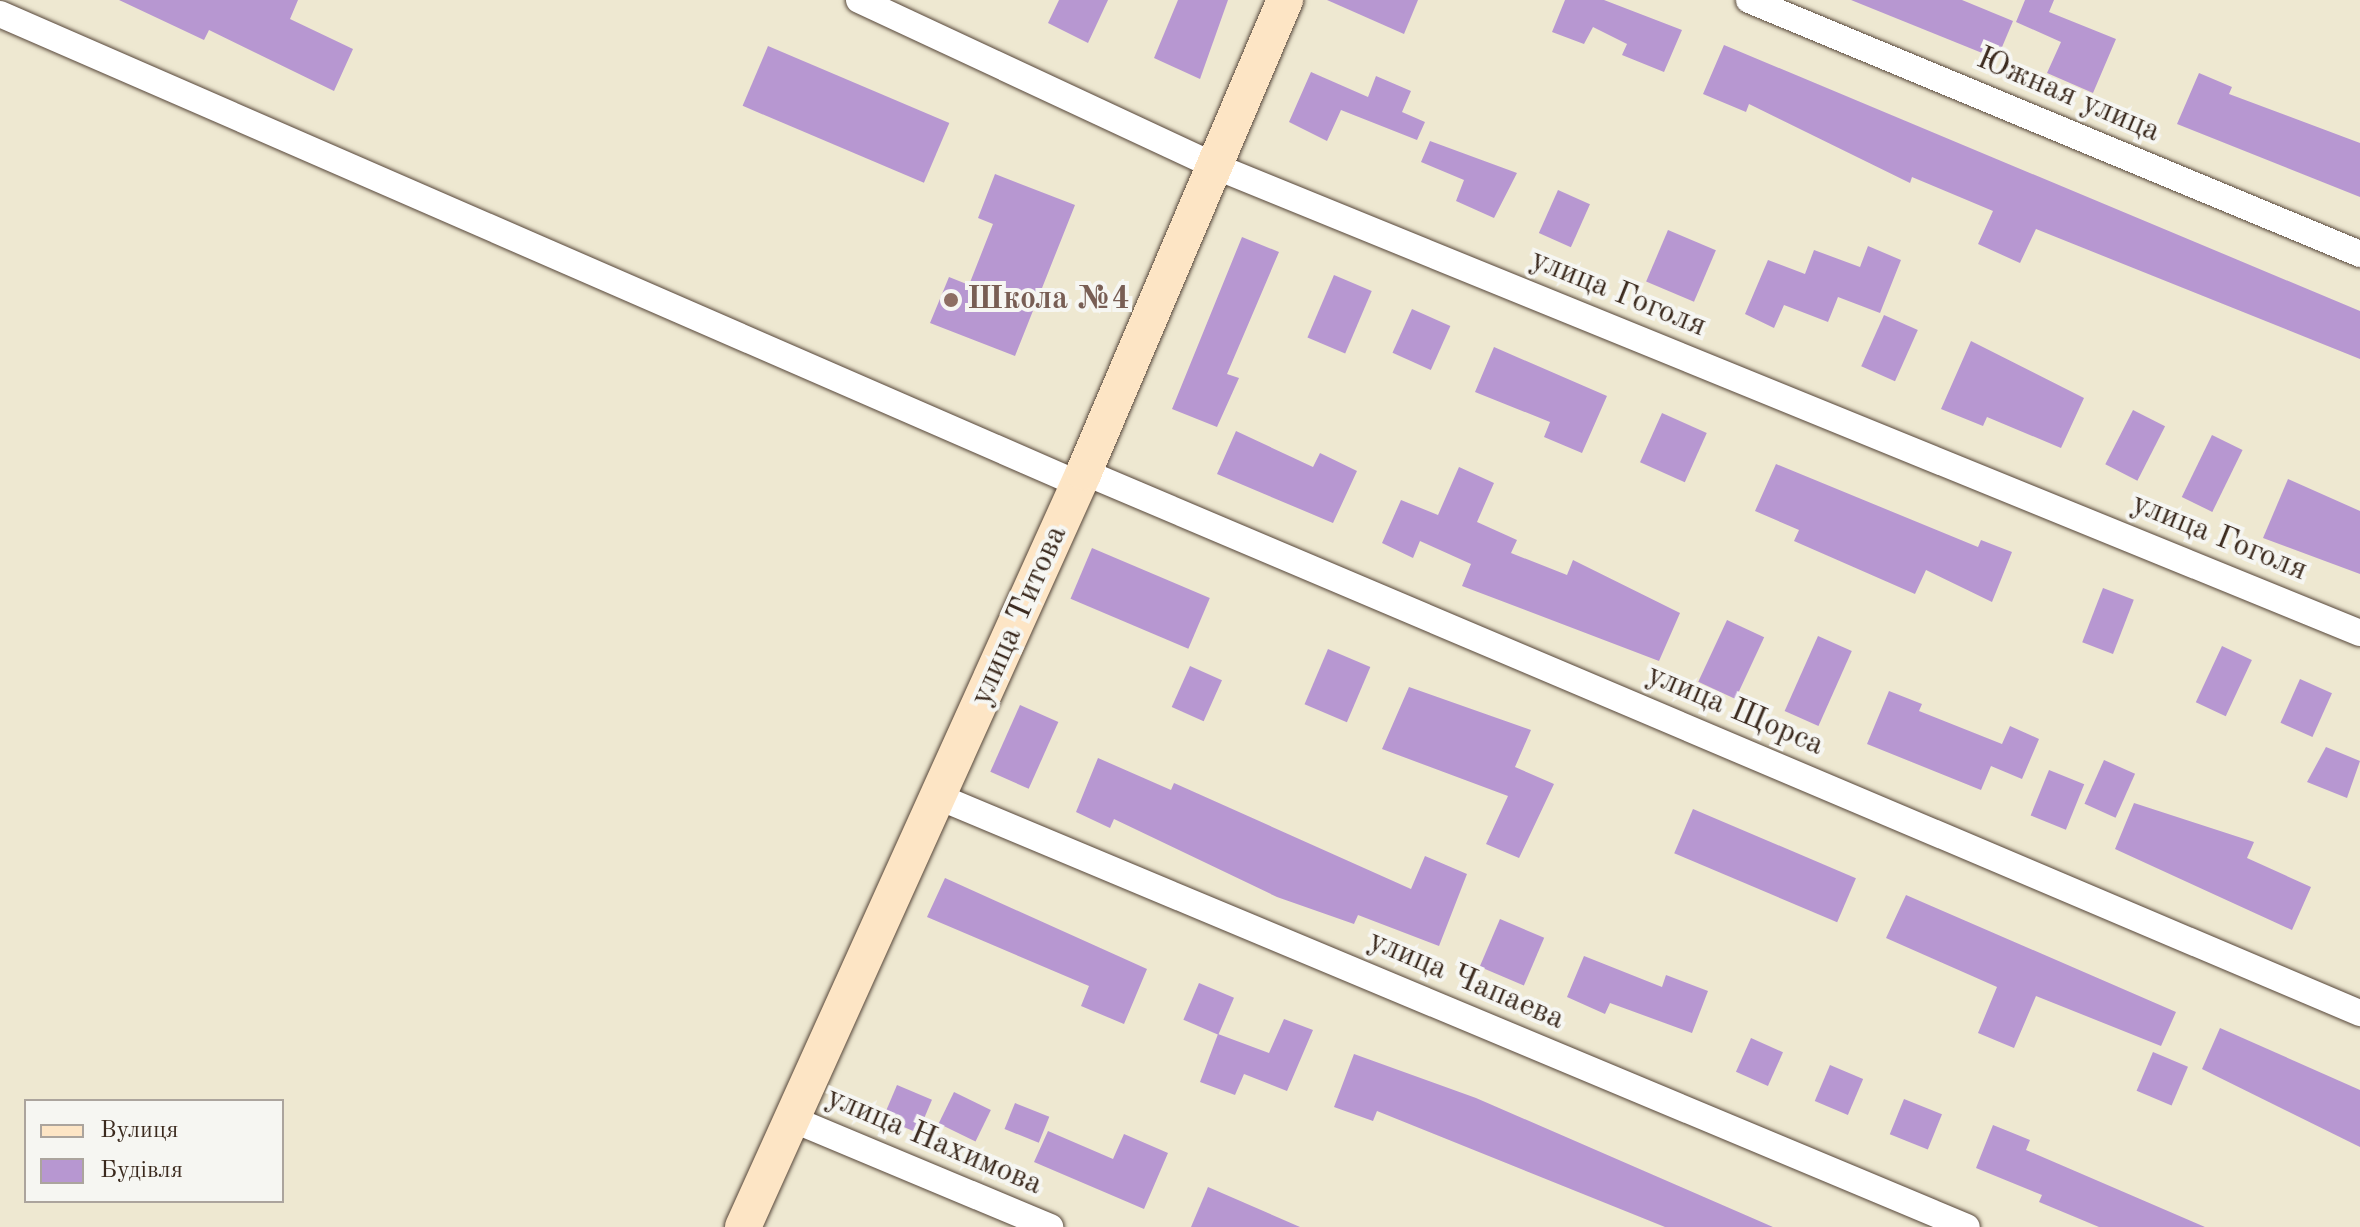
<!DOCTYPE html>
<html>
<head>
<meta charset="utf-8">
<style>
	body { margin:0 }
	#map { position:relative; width:2360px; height:1227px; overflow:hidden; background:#eee8d1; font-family:"Old Standard TT",serif }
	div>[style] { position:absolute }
	.building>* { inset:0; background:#b797d1; transform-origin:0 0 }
	.roads { filter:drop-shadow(0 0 2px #564639) drop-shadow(0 0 2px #564639) }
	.minor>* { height:26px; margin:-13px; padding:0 13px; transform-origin:13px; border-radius:13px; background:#fff }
	.secondary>* { height:36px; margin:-18px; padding:0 18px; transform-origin:18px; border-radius:18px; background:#fde5c5 }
	.dots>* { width:22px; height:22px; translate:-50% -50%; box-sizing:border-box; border:4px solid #f6f6f2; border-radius:50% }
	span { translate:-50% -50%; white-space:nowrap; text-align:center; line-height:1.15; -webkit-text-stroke:8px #f6f6f2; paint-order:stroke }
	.street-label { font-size:32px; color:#3b2a1e }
	.education-label { font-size:32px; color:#785e54; font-weight:700 }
	.left { translate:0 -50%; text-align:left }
	.legend { position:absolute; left:24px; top:1099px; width:260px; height:104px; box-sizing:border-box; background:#f6f6f2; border:2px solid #aba49d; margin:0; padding:10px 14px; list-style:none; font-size:24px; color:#3b2a1e }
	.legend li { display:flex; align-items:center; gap:16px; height:40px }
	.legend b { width:40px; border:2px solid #aba49d }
</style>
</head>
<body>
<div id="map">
	<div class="building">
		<div style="clip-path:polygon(119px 0,298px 0,290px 19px,353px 49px,334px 91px,209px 30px,204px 40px)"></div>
		<div style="clip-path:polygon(1059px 0,1108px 0,1088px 43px,1048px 23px)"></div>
		<div style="clip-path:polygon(1178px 0,1228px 0,1200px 79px,1154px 58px)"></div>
		<div style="clip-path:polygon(1327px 0,1418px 0,1404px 34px)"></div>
		<div style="clip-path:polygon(1565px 0,1604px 0,1682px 30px,1664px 72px,1622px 55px,1627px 44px,1593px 27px,1584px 44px,1552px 32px)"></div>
		<div style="clip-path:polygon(1851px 0,1962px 0,2013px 21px,1997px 59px)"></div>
		<div style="clip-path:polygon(2025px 0,2054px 0,2049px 12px,2116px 39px,2093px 93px,2047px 73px,2061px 42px,2016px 22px)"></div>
		<div style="clip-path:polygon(1724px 45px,2360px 311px,2360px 359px,2036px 229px,2020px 263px,1978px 244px,1993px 211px,1912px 177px,1910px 183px,1749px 104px,1746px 112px,1703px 94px)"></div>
		<div style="left:768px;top:46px;width:197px;height:65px;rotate:23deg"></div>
		<div style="clip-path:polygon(1311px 72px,1368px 97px,1376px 76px,1411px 91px,1402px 112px,1425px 122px,1417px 140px,1341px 110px,1327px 141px,1289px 122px)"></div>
		<div style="clip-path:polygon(2199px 73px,2232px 87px,2229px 94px,2360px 143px,2360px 197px,2177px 124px)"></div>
		<div style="clip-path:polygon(1430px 141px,1517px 173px,1494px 218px,1456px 201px,1464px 180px,1421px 162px)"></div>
		<div style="clip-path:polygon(995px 174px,1075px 205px,1015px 356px,930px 323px,949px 277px,969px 285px,993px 224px,978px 218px)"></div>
		<div style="left:1558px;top:190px;width:35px;height:47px;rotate:24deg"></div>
		<div style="left:1668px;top:230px;width:52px;height:56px;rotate:23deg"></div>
		<div style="clip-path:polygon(1242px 237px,1279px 252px,1227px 374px,1239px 378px,1217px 427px,1172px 409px)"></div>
		<div style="clip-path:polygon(1868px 246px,1901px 260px,1880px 313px,1838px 297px,1828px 322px,1784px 305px,1774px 328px,1745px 314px,1768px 260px,1805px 274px,1814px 250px,1860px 267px)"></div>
		<div style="left:1334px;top:275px;width:41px;height:68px;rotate:23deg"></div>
		<div style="left:1412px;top:309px;width:42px;height:48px;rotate:24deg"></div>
		<div style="left:1884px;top:315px;width:37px;height:56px;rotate:24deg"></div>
		<div style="clip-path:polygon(1971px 341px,2084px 398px,2061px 448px,1987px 417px,1983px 426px,1941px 409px)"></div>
		<div style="clip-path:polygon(1494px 347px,1607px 396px,1582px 453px,1544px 437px,1550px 422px,1475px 392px)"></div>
		<div style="left:2133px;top:410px;width:36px;height:61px;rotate:27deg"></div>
		<div style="left:1662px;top:413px;width:49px;height:54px;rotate:24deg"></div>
		<div style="clip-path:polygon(1236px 431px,1313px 467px,1320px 453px,1357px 471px,1333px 523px,1217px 474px)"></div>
		<div style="left:2212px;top:435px;width:34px;height:69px;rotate:26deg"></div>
		<div style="clip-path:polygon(1776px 464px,1978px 547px,1981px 540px,2012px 552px,1992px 602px,1926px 570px,1915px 594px,1794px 541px,1799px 530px,1755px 511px)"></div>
		<div style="clip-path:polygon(1459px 467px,1494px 483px,1477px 522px,1517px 540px,1511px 553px,1567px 575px,1573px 560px,1680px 613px,1659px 661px,1462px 586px,1471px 564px,1420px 541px,1413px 558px,1382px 543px,1401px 500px,1438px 515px)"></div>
		<div style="clip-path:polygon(2288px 479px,2360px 511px,2360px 574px,2263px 538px)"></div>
		<div style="left:1092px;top:548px;width:128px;height:55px;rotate:23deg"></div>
		<div style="left:2103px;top:588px;width:33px;height:58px;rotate:21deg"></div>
		<div style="left:1727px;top:620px;width:41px;height:68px;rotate:25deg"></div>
		<div style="left:1818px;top:636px;width:37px;height:82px;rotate:24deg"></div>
		<div style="left:2222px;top:646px;width:33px;height:62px;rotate:25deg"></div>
		<div style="left:1328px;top:649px;width:46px;height:60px;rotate:23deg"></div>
		<div style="left:1190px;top:666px;width:35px;height:45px;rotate:24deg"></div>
		<div style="left:2300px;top:679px;width:35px;height:48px;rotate:24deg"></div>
		<div style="clip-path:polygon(1409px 687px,1531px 730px,1515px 767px,1554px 784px,1519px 858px,1486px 844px,1508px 796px,1382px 749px)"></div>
		<div style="clip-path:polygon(1889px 691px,1922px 704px,1919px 711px,2002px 744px,2010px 726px,2039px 739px,2022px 779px,1991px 766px,1981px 790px,1867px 744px)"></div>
		<div style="left:1020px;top:705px;width:42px;height:73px;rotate:24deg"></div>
		<div style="clip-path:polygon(2326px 747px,2360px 761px,2347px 798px,2307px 782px)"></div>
		<div style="clip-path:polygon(1098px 758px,1171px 790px,1174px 783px,1411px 889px,1425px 856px,1467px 874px,1439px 946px,1358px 915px,1354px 924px,1277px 897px,1114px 819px,1110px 828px,1076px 812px)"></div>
		<div style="left:2104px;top:760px;width:34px;height:48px;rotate:24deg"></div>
		<div style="left:2049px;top:770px;width:38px;height:49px;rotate:22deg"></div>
		<div style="clip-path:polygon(2134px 803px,2254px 842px,2247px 858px,2311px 887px,2292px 930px,2115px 849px)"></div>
		<div style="left:1693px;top:809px;width:177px;height:48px;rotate:23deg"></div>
		<div style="clip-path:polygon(945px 878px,1147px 969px,1124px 1024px,1081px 1006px,1089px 986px,927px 917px)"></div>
		<div style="clip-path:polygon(1906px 895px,2176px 1012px,2161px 1046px,2036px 996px,2014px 1048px,1978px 1033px,1997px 987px,1886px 938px)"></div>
		<div style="left:1500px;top:919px;width:48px;height:52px;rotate:23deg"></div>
		<div style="clip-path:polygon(1584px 956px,1662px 987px,1666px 975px,1708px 991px,1692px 1033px,1610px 1003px,1605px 1014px,1567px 997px)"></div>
		<div style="left:1199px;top:983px;width:38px;height:40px;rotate:23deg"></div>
		<div style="clip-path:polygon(1284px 1019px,1313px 1030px,1287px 1091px,1244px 1074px,1235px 1095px,1200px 1082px,1218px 1034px,1269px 1053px)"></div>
		<div style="clip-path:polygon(2220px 1028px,2360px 1090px,2360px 1147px,2202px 1069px)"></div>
		<div style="left:1751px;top:1038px;width:35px;height:37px;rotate:24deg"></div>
		<div style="left:2153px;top:1052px;width:38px;height:42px;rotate:23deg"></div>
		<div style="clip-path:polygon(1354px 1054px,1476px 1098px,1773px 1227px,1665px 1227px,1377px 1111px,1373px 1121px,1334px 1107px)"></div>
		<div style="left:1830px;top:1065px;width:36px;height:39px;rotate:23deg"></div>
		<div style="left:897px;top:1085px;width:38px;height:36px;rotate:23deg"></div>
		<div style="left:954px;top:1092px;width:41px;height:35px;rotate:26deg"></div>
		<div style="left:1904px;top:1099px;width:41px;height:38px;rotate:22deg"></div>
		<div style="left:1015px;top:1103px;width:37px;height:28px;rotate:22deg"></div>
		<div style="clip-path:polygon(1993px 1125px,2030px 1140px,2026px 1150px,2205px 1227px,2099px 1227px,2039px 1202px,2042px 1195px,1976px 1168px)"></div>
		<div style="clip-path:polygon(1048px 1131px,1113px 1159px,1124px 1134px,1168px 1153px,1144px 1209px,1034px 1162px)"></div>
		<div style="clip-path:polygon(1208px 1187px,1300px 1227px,1191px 1227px)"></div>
	</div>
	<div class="roads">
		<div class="minor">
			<div style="left:859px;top:0;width:395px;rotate:25deg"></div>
			<div style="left:1217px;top:167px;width:1234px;rotate:22.18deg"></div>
			<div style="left:1749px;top:0;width:662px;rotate:22.57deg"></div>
			<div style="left:0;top:14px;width:1177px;rotate:23.54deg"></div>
			<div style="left:1084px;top:472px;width:1386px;rotate:22.98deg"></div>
			<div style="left:939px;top:797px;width:1114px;rotate:22.7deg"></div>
			<div style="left:792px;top:1119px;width:280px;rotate:22.7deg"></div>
		</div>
		<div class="secondary">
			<div style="left:743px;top:1227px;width:828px;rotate:-65.69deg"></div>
			<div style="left:1084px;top:472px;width:513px;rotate:-66.93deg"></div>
		</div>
	</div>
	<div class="dots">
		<div style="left:951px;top:300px;background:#8d6e63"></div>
	</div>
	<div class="street-label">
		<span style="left:2068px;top:96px;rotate:23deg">Южная улица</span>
		<span style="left:1618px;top:294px;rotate:22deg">улица Гоголя</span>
		<span style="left:2219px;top:538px;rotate:22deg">улица Гоголя</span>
		<span style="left:1020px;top:616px;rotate:-66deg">улица Титова</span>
		<span style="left:1735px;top:711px;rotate:23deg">улица Щорса</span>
		<span style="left:1466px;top:981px;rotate:23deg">улица Чапаева</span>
		<span style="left:934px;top:1142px;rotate:23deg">улица Нахимова</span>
	</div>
	<div class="education-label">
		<span class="left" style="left:967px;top:300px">Школа №4</span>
	</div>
	<ul class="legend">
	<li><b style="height:10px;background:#fde5c5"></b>Вулиця</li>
	<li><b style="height:22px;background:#b797d1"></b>Будівля</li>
	</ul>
</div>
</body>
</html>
